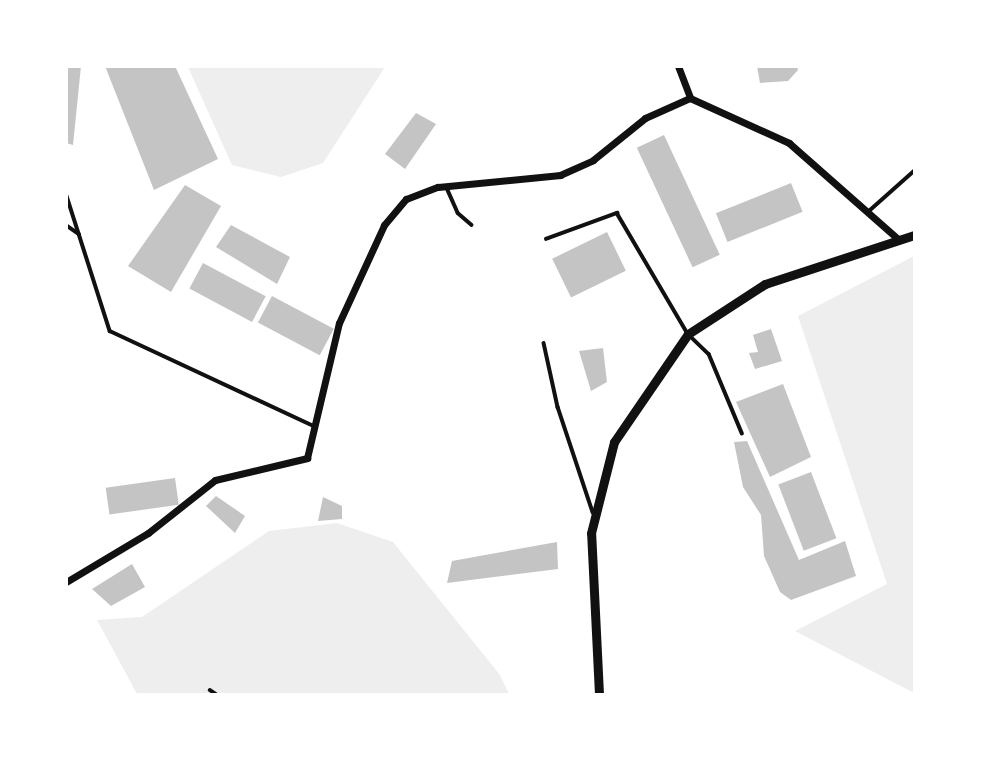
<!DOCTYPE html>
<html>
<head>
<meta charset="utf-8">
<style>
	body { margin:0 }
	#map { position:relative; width:981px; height:761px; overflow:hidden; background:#fff; font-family:Signika,sans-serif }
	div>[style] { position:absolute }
	.green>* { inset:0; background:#eee }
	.building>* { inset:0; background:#c4c4c4; transform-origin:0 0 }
	.service>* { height:3.5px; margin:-1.75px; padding:0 1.75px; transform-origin:1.75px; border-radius:1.75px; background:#111 }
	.minor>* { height:7px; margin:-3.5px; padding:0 3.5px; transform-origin:3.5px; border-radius:3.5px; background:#111 }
	.tertiary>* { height:9px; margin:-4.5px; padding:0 4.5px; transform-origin:4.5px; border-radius:4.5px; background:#111 }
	span { translate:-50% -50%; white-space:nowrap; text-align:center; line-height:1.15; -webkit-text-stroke:7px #fff; paint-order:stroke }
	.frame { position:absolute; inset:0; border:68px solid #fff; pointer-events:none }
</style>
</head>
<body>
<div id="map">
	<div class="green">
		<div style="clip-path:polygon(188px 67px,385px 67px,323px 163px,281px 177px,232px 165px)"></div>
		<div style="clip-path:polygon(914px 256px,914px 693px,795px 631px,887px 584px,798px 316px)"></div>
		<div style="clip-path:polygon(337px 523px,393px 542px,500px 675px,509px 694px,137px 694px,97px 620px,142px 617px,269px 531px)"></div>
	</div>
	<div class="building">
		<div style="clip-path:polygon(66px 66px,81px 66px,73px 145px,66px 143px)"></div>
		<div style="clip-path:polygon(105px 66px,175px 66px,218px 159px,154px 190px)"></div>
		<div style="clip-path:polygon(757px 66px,797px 66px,798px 70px,788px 81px,760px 83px)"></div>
		<div style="clip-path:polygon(416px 113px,436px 124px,405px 169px,385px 154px)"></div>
		<div style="left:664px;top:135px;width:132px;height:30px;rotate:65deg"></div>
		<div style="left:791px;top:183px;width:31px;height:81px;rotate:68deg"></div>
		<div style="clip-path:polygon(185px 185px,221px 206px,171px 292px,128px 266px)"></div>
		<div style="clip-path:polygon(231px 225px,290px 257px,277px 284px,216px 247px)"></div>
		<div style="left:607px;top:232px;width:43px;height:61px;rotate:64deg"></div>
		<div style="left:203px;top:263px;width:71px;height:29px;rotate:28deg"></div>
		<div style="left:272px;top:296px;width:70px;height:30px;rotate:28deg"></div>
		<div style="clip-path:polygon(771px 329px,782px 361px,755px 369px,749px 353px,758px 352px,753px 335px)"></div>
		<div style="clip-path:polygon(603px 348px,607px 382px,591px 391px,579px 351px)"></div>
		<div style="clip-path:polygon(783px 384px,811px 457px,770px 477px,736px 402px)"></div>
		<div style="clip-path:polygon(747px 441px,799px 560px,845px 541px,856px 576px,791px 600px,780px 592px,764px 556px,761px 515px,743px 487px,734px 442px)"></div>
		<div style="left:811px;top:472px;width:71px;height:35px;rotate:69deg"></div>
		<div style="left:175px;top:478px;width:27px;height:70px;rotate:82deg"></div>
		<div style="clip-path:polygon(216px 496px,245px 516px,235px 533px,206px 506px)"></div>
		<div style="clip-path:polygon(323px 497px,342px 506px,342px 519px,318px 521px)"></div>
		<div style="clip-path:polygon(557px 542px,558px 569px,447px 583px,452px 561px)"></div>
		<div style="clip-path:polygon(132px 564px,145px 587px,111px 606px,92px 589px)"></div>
	</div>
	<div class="service">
		<div style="left:447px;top:188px;width:27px;rotate:66deg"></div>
		<div style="left:458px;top:213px;width:18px;rotate:41deg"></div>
		<div style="left:66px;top:193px;width:145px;rotate:72.3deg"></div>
		<div style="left:110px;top:331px;width:225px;rotate:25deg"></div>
		<div style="left:869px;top:211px;width:60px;rotate:-41.6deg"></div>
		<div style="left:66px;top:225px;width:16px;rotate:35deg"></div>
		<div style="left:546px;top:239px;width:76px;rotate:-20.1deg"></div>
		<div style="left:617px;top:213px;width:140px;rotate:59.6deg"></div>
		<div style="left:688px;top:334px;width:29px;rotate:44deg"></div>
		<div style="left:709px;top:354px;width:86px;rotate:67.3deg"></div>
		<div style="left:544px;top:343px;width:66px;rotate:77.7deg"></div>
		<div style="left:558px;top:407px;width:111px;rotate:71.6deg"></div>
		<div style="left:210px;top:690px;width:7px;rotate:34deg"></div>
	</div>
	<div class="minor">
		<div style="left:678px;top:66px;width:34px;rotate:69deg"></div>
		<div style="left:690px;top:98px;width:109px;rotate:24.4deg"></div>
		<div style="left:789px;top:143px;width:147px;rotate:41.4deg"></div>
		<div style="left:66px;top:582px;width:96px;rotate:-30.9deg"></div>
		<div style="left:148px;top:533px;width:85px;rotate:-38.3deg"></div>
		<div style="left:215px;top:480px;width:95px;rotate:-13.4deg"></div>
		<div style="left:307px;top:458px;width:139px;rotate:-76.7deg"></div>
		<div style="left:339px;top:323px;width:108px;rotate:-65.3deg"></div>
		<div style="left:384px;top:225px;width:34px;rotate:-50deg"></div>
		<div style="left:406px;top:199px;width:34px;rotate:-21deg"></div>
		<div style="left:438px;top:187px;width:123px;rotate:-5.6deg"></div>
		<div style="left:560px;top:175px;width:36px;rotate:-24deg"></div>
		<div style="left:593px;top:160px;width:67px;rotate:-38.9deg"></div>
		<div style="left:645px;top:118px;width:49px;rotate:-24deg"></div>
	</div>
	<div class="tertiary">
		<div style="left:599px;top:694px;width:161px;rotate:-92.8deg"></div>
		<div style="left:591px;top:533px;width:94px;rotate:-75.8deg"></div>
		<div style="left:614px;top:442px;width:131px;rotate:-55.6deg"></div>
		<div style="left:688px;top:334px;width:92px;rotate:-33deg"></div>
		<div style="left:765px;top:284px;width:157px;rotate:-18.2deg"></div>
	</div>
	<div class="frame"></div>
</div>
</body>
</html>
